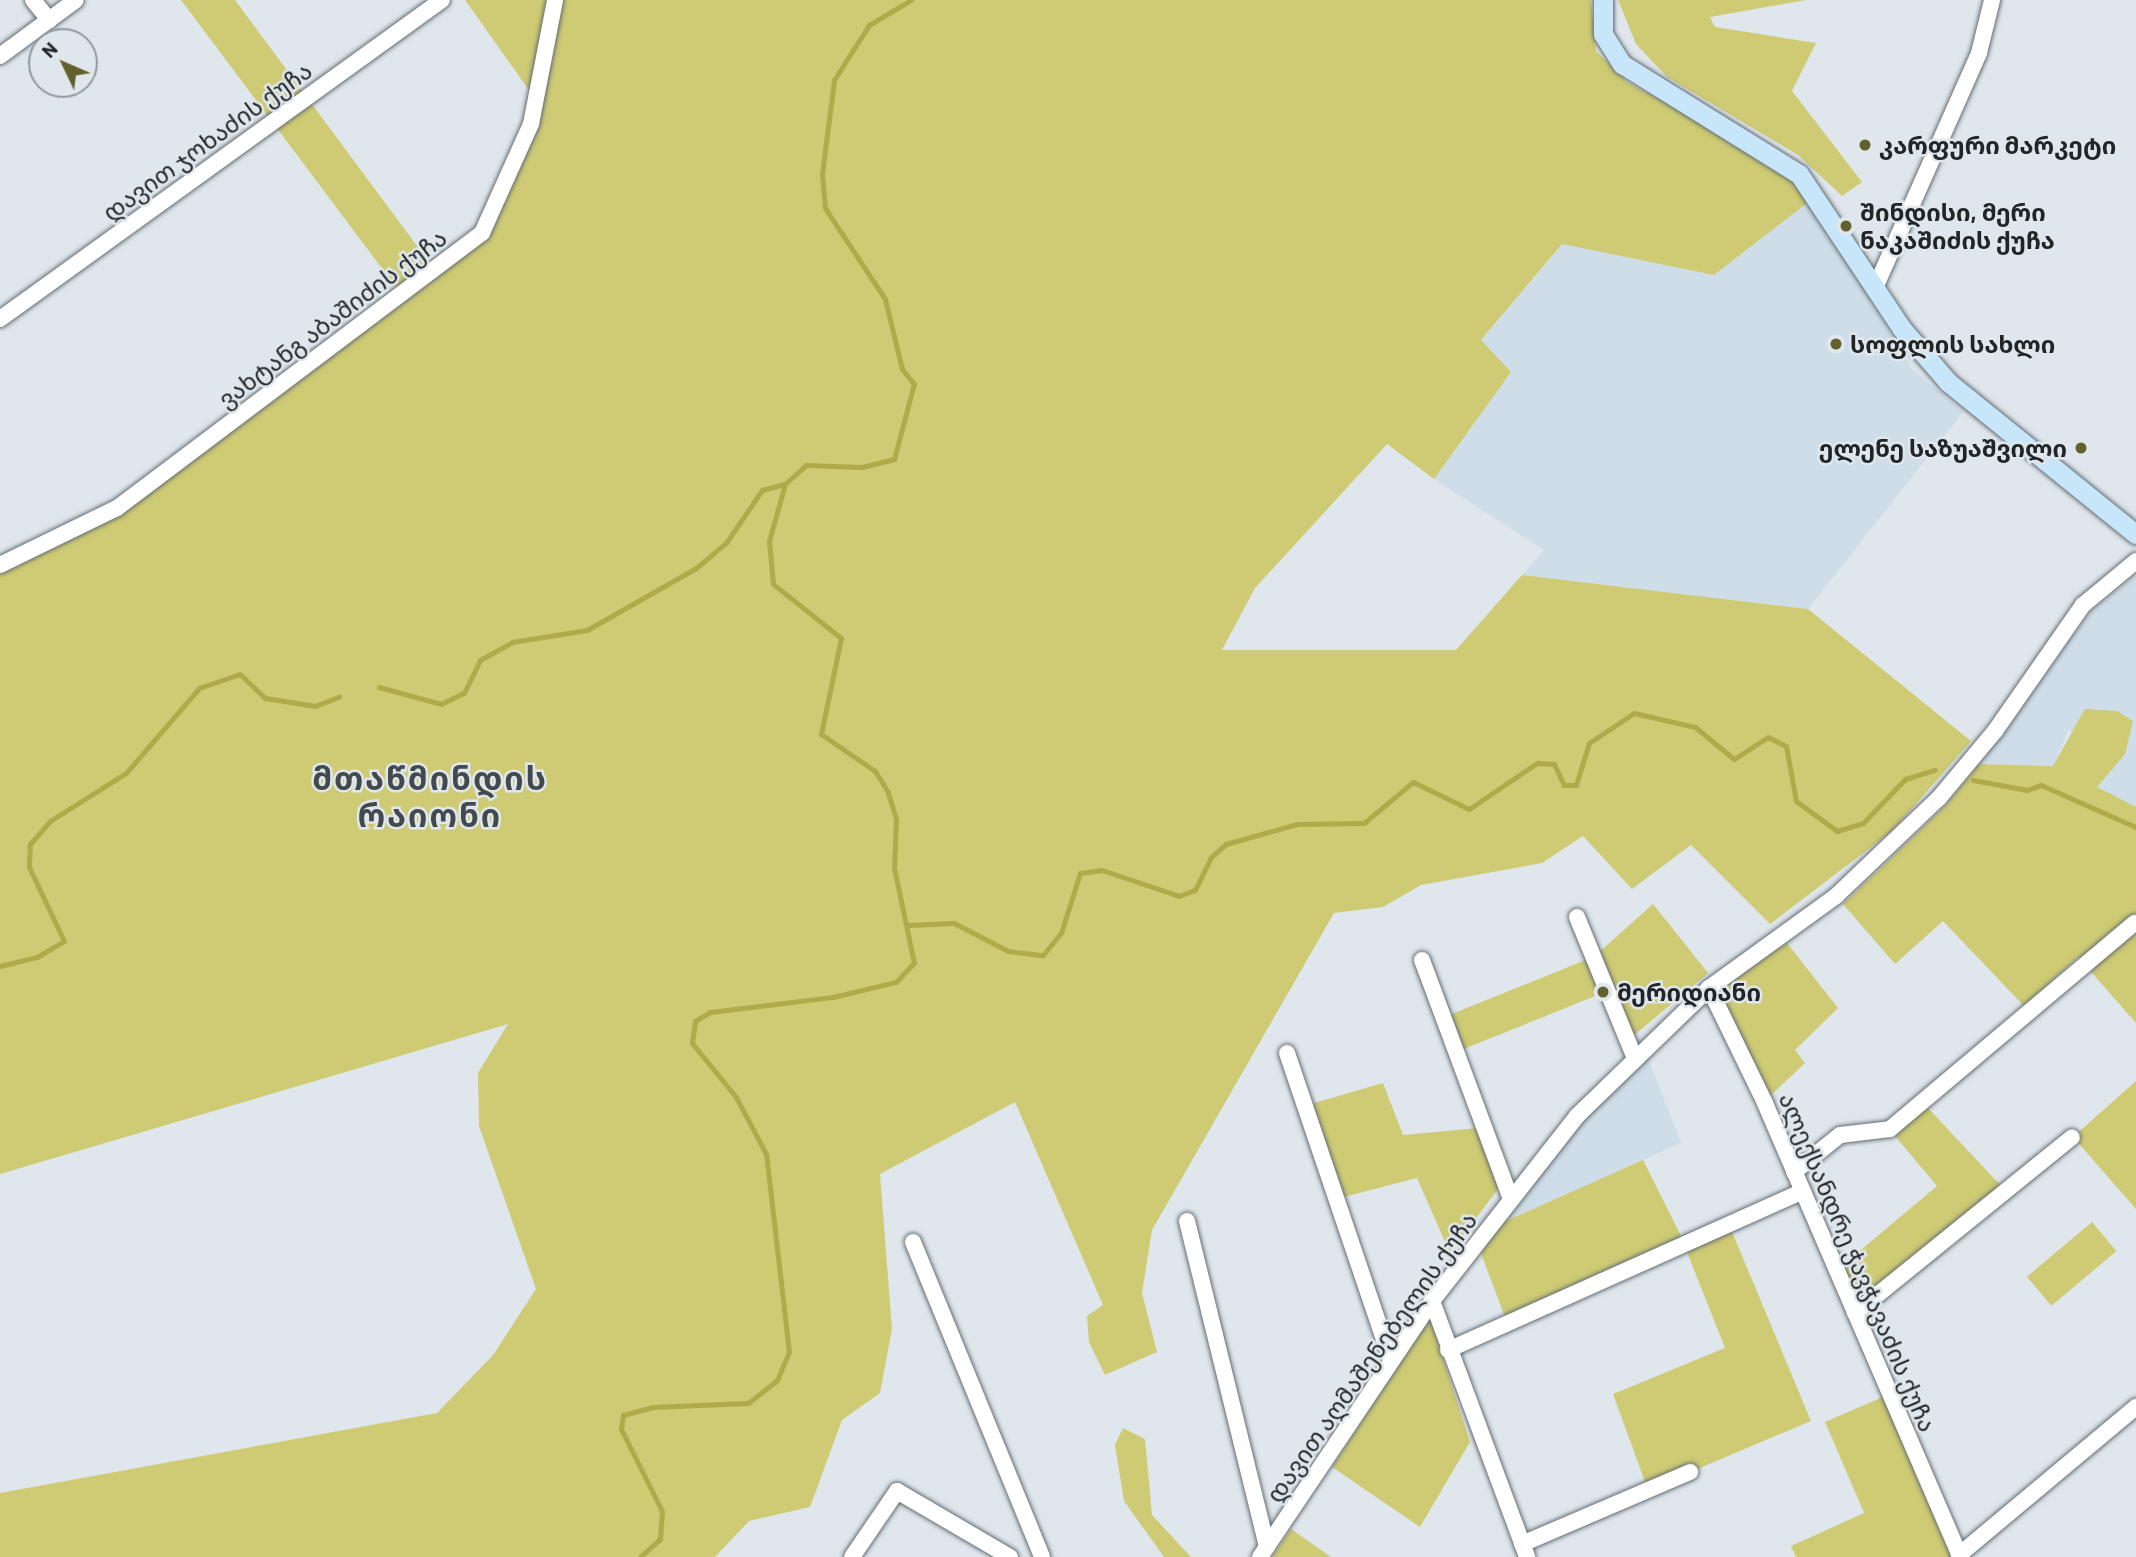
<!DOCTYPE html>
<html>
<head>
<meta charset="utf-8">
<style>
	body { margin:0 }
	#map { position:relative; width:2136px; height:1557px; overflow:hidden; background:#dfe7ed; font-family:Barlow,"Noto Sans Georgian",sans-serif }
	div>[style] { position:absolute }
	.built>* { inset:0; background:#cedde7 }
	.green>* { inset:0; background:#cecb74; transform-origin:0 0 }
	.stream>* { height:5px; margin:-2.5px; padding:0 2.5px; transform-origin:2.5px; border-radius:2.5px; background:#afaa4a }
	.roads { filter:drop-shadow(0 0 2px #656d72) drop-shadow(0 0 2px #656d72) }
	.minor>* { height:16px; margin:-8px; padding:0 8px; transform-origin:8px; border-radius:8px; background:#fff }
	.major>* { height:19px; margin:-9.5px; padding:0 9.5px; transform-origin:9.5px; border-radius:9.5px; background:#c7e6fa }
	.dots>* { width:19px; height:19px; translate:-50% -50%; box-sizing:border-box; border:4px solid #dfe7ed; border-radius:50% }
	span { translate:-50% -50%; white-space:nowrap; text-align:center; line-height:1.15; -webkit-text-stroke:5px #dfe7ed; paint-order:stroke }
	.street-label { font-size:24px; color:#222527 }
	.poi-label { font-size:24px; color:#222527; font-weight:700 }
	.left { translate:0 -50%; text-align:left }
	.right { translate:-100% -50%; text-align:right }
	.district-label { font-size:32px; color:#434a4e; font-weight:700; letter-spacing:2px }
	.north { position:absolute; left:28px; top:28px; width:70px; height:70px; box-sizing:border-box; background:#dfe7ed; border:2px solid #93999e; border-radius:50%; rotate:314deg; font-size:19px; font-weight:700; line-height:28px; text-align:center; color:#222527 }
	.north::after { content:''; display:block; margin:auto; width:24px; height:32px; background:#62602d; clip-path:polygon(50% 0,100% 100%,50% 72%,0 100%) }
</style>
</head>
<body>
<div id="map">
	<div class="built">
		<div style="clip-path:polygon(1811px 200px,1912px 369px,1963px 412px,1808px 609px,1522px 575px,1544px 550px,1434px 479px,1511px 372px,1481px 341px,1562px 244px,1714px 275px)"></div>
		<div style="clip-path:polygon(2136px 575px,2136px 807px,2097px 788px,2069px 729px,2054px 766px,1979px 764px,2092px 610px)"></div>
		<div style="clip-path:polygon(1646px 1053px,1681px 1143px,1497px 1225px,1545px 1165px)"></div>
	</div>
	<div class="green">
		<div style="clip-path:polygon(181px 0,235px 0,434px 269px,482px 233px,536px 100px,465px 0,1591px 0,1596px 51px,1627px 82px,1763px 155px,1811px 200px,1714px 275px,1562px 244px,1481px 340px,1511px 372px,1434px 479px,1387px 444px,1255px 588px,1222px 650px,1456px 650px,1522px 575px,1808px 609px,1971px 741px,1892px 831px,1770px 924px,1691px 845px,1632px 889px,1583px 836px,1542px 863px,1421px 885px,1383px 907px,1334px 913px,1152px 1230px,1142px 1293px,1157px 1352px,1105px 1375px,1089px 1342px,1087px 1316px,1103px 1305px,1015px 1102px,880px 1174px,892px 1329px,880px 1393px,842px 1420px,810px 1507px,749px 1521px,715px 1557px,0 1557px,0 1493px,437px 1413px,493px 1355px,536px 1289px,479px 1126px,478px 1073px,508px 1024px,0 1174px,0 565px,117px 508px,401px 294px)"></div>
		<div style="clip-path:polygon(1618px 0,1806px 0,1710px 17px,1715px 27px,1816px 43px,1792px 91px,1862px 182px,1842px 196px,1798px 155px,1667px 77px,1636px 44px)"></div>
		<div style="clip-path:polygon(2085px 709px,2117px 711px,2133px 721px,2125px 754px,2097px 787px,2136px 807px,2136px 1023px,2078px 957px,2024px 1006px,1943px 921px,1895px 964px,1843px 904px,1944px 807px,1979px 764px,2053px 766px)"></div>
		<div style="clip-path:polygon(1653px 904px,1708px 973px,1632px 1037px,1597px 954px)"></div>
		<div style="clip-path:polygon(1787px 943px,1838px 1008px,1795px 1050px,1805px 1063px,1768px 1098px,1714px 990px)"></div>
		<div style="left:1593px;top:957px;width:37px;height:161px;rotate:68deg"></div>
		<div style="clip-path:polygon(2136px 1081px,2136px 1209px,2073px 1137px)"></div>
		<div style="clip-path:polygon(1383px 1083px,1403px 1135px,1478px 1128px,1501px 1185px,1450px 1253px,1417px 1178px,1336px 1199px,1304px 1106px)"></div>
		<div style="clip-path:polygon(1927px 1107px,2003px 1188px,1860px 1303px,1843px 1265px,1937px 1186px,1895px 1136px)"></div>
		<div style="clip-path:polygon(1643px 1160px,1683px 1240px,1506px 1320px,1479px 1248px,1497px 1225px)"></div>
		<div style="left:2092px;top:1222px;width:38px;height:85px;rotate:50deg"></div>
		<div style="clip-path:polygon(1730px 1227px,1811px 1421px,1648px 1490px,1613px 1394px,1725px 1348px,1685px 1247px)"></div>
		<div style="clip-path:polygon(1430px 1318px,1470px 1442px,1420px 1527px,1332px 1467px)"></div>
		<div style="clip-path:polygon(1885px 1396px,1954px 1557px,1796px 1557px,1791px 1546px,1864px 1513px,1825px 1422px)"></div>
		<div style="clip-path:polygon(1123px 1428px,1145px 1439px,1152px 1515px,1191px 1557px,1164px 1557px,1124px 1501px,1115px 1445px)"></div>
		<div style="clip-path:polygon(1291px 1529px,1331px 1557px,1272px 1557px)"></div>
	</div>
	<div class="stream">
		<div style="left:379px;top:687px;width:64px;rotate:15.3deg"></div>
		<div style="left:441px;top:704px;width:25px;rotate:-26deg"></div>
		<div style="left:464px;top:693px;width:37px;rotate:-64deg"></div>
		<div style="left:480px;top:660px;width:37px;rotate:-29deg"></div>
		<div style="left:512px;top:642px;width:76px;rotate:-9.1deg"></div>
		<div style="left:587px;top:630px;width:125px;rotate:-29.6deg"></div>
		<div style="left:696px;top:568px;width:39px;rotate:-40deg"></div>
		<div style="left:726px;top:543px;width:64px;rotate:-55.8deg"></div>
		<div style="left:762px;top:490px;width:24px;rotate:-15deg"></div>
		<div style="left:1973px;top:780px;width:55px;rotate:10.5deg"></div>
		<div style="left:2027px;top:790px;width:15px;rotate:-20deg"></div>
		<div style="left:2041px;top:785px;width:104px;rotate:23.9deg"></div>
		<div style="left:909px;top:925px;width:45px;rotate:-2.5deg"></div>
		<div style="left:954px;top:923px;width:61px;rotate:27.4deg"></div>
		<div style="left:1008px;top:951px;width:35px;rotate:7deg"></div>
		<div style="left:1043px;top:955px;width:28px;rotate:-51deg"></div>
		<div style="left:1061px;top:933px;width:63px;rotate:-72.4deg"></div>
		<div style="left:1080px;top:873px;width:22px;rotate:-8deg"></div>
		<div style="left:1102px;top:870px;width:81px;rotate:18.7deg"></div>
		<div style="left:1179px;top:896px;width:17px;rotate:-21deg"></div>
		<div style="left:1195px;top:890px;width:37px;rotate:-64deg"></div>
		<div style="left:1211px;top:857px;width:20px;rotate:-41deg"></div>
		<div style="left:1226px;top:844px;width:74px;rotate:-15.7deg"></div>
		<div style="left:1297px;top:824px;width:67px;rotate:-0.9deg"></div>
		<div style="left:1364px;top:823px;width:64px;rotate:-39.9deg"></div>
		<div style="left:1413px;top:782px;width:62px;rotate:25.7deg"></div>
		<div style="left:1469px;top:809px;width:82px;rotate:-34.1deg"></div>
		<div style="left:1537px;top:763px;width:17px;rotate:3deg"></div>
		<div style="left:1554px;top:764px;width:23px;rotate:65deg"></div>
		<div style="left:1564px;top:785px;width:12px"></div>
		<div style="left:1576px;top:785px;width:44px;rotate:-72.8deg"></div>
		<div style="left:1589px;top:743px;width:54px;rotate:-33.7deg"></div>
		<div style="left:1634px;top:713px;width:63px;rotate:12.9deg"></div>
		<div style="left:1695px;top:727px;width:50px;rotate:39.4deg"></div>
		<div style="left:1734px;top:759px;width:40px;rotate:-32.9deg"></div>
		<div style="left:1768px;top:737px;width:20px;rotate:27deg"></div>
		<div style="left:1786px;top:746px;width:56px;rotate:79.7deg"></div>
		<div style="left:1796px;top:801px;width:51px;rotate:36.2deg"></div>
		<div style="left:1837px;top:831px;width:27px;rotate:-17deg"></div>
		<div style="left:1863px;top:823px;width:61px;rotate:-46.3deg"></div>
		<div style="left:1905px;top:779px;width:31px;rotate:-17deg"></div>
		<div style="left:0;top:966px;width:38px;rotate:-14deg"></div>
		<div style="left:37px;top:957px;width:31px;rotate:-31deg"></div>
		<div style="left:64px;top:941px;width:82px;rotate:-115.3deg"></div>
		<div style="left:29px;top:867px;width:23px;rotate:-88deg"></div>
		<div style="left:30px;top:844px;width:30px;rotate:-49deg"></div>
		<div style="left:50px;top:821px;width:90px;rotate:-32.3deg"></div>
		<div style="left:126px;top:773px;width:112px;rotate:-49.3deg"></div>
		<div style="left:199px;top:688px;width:43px;rotate:-18.9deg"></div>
		<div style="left:240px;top:674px;width:35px;rotate:44deg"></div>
		<div style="left:265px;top:698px;width:51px;rotate:9.1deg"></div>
		<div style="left:315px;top:706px;width:26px;rotate:-21deg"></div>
		<div style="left:640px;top:1557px;width:27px;rotate:-42deg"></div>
		<div style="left:660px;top:1539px;width:28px;rotate:-86deg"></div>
		<div style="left:662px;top:1511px;width:92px;rotate:-116.6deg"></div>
		<div style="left:621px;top:1429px;width:14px;rotate:-82deg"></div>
		<div style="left:623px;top:1415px;width:30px;rotate:-15deg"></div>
		<div style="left:652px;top:1407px;width:96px;rotate:-2.4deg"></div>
		<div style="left:748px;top:1403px;width:37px;rotate:-38deg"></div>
		<div style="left:777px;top:1380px;width:30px;rotate:-67deg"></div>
		<div style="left:789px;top:1352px;width:199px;rotate:-96.6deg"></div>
		<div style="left:766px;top:1154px;width:64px;rotate:-117.8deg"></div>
		<div style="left:736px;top:1097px;width:70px;rotate:-129.2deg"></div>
		<div style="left:692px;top:1043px;width:22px;rotate:-82deg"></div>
		<div style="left:695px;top:1021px;width:17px;rotate:-31deg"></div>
		<div style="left:710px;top:1012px;width:124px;rotate:-7deg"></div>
		<div style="left:833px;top:997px;width:65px;rotate:-13.4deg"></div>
		<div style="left:896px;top:982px;width:26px;rotate:-47deg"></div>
		<div style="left:914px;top:963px;width:97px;rotate:-101.9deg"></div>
		<div style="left:894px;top:868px;width:49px;rotate:-87.7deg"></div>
		<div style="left:896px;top:819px;width:28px;rotate:-107deg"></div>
		<div style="left:888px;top:792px;width:25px;rotate:-122deg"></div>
		<div style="left:875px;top:771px;width:65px;rotate:-145.6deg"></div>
		<div style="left:821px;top:734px;width:98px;rotate:-78.2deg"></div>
		<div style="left:841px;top:638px;width:87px;rotate:-141.5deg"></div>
		<div style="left:773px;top:584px;width:43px;rotate:-95.3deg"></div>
		<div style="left:769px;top:541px;width:59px;rotate:-74.3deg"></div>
		<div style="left:785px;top:484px;width:28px;rotate:-42deg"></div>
		<div style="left:806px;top:465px;width:56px;rotate:2deg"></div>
		<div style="left:862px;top:467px;width:33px;rotate:-14deg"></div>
		<div style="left:894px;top:459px;width:78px;rotate:-75.1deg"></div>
		<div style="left:914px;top:384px;width:19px;rotate:-129deg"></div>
		<div style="left:902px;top:369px;width:72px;rotate:-103.7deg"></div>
		<div style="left:885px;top:299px;width:109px;rotate:-123.4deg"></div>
		<div style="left:825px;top:208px;width:34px;rotate:-95deg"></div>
		<div style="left:822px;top:174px;width:95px;rotate:-82.7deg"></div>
		<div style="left:834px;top:80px;width:65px;rotate:-57.5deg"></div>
		<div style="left:869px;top:25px;width:49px;rotate:-30.8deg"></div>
	</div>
	<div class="roads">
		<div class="minor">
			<div style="left:33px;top:0;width:26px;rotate:51deg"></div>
			<div style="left:0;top:56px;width:94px;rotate:-36.4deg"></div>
			<div style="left:1875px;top:288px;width:257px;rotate:-66.1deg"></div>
			<div style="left:1979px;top:53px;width:55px;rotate:-76.2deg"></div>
			<div style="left:0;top:319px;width:545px;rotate:-35.82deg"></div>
			<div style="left:0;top:565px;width:130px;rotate:-26deg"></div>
			<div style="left:117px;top:508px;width:457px;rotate:-37deg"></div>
			<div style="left:482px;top:233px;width:120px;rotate:-65.8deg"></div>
			<div style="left:531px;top:124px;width:126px;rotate:-79deg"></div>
			<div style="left:1577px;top:917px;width:150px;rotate:67.7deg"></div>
			<div style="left:1422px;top:960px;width:255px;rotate:69.6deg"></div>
			<div style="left:1709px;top:988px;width:126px;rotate:64deg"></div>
			<div style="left:1764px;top:1101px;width:496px;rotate:66.7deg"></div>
			<div style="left:1287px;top:1053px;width:325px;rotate:71.3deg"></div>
			<div style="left:1794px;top:1172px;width:59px;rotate:-38.8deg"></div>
			<div style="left:1840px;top:1135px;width:50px;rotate:-6.8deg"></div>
			<div style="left:1890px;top:1129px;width:320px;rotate:-40.1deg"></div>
			<div style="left:1187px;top:1221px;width:335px;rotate:76.2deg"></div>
			<div style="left:913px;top:1242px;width:340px;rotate:67.7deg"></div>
			<div style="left:1432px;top:1301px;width:273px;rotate:69.6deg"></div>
			<div style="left:1855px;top:1313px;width:279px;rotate:-39deg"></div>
			<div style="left:1448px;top:1350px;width:388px;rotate:-24.1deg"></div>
			<div style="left:1522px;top:1544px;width:183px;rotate:-23.2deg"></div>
			<div style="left:1959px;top:1555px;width:231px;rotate:-39.9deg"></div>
			<div style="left:852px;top:1557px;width:80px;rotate:-55.7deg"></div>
			<div style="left:897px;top:1491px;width:131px;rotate:30.3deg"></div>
			<div style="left:1260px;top:1557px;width:308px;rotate:-56.1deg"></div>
			<div style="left:1432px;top:1301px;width:235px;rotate:-51.9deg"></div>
			<div style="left:1577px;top:1116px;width:184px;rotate:-44.1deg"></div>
			<div style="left:1709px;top:988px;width:157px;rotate:-35.9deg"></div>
			<div style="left:1836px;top:896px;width:142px;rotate:-43.6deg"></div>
			<div style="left:1939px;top:798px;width:87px;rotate:-50.1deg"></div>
			<div style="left:1995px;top:731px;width:154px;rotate:-55.1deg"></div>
			<div style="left:2083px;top:605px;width:69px;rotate:-39.7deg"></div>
		</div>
		<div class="major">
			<div style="left:1603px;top:0;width:34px;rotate:90deg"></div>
			<div style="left:1603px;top:34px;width:36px;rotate:58deg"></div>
			<div style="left:1622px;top:64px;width:208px;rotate:31.9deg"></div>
			<div style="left:1799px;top:174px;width:186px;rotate:56.4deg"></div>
			<div style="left:1902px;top:329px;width:70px;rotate:49deg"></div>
			<div style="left:1948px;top:382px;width:242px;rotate:39deg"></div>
		</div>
	</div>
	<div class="dots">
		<div style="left:1865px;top:145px;background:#62602d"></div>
		<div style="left:1846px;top:226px;background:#62602d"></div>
		<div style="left:1836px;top:344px;background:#62602d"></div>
		<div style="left:2081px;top:448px;background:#62602d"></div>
		<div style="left:1603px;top:992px;background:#62602d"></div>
	</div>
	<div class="street-label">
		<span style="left:207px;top:141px;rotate:-36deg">დავით ჯოხაძის ქუჩა</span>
		<span style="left:332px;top:318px;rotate:-37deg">ვახტანგ აბაშიძის ქუჩა</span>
		<span style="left:1858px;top:1262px;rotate:67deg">ალექსანდრე ჭავჭავაძის ქუჩა</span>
		<span style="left:1371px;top:1357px;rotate:-55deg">დავით აღმაშენებელის ქუჩა</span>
	</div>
	<div class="poi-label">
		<span class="left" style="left:1879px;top:145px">კარფური მარკეტი</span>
		<span class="left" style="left:1860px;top:226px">შინდისი, მერი<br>ნაკაშიძის ქუჩა</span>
		<span class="left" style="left:1850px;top:344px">სოფლის სახლი</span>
		<span class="right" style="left:2067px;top:448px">ელენე საზუაშვილი</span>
		<span class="left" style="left:1617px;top:992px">მერიდიანი</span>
	</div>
	<div class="district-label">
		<span style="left:430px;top:796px">მთაწმინდის<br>რაიონი</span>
	</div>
	<div class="north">N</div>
</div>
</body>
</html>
